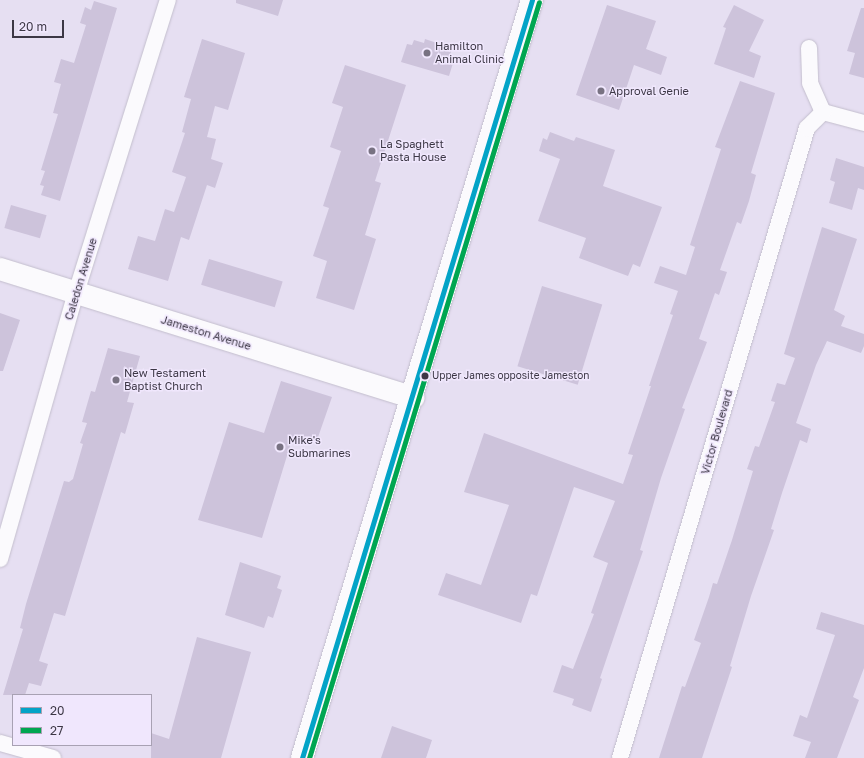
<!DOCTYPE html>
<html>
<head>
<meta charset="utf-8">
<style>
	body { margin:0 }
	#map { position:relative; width:864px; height:758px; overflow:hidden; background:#e6dff2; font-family:"Golos Text",sans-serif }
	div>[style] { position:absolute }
	.building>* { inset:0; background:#cdc3db; transform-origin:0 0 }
	.roads { filter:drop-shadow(0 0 1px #c3becd) drop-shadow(0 0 1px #c3becd) }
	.street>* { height:16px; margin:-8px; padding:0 8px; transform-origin:8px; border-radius:8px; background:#fbfafd }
	.secondary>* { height:22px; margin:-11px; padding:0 11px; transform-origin:11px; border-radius:11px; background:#fbfafd }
	.primary>* { height:22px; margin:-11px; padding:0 11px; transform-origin:11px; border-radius:11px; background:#fbfafd }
	.bus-1>* { height:5px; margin:-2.5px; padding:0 2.5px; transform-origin:2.5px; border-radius:2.5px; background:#03a3c7 }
	.bus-2>* { height:5px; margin:-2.5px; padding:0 2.5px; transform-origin:2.5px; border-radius:2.5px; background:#00a651 }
	.dots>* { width:11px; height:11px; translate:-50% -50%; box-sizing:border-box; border:2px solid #f0e7fd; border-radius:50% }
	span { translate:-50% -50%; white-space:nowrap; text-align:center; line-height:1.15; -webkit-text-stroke:3px #f0e7fd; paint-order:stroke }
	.bus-label { font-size:10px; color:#3c3745 }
	.left { translate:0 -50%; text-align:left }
	.poi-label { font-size:11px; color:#3c3745 }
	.street-label { font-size:11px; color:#3c3745 }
	.legend { position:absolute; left:12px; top:694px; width:140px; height:52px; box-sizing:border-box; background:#f0e7fd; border:1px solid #a8a1b3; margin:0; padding:5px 7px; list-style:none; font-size:12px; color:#3c3745 }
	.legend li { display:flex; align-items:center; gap:8px; height:20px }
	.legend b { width:20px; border:1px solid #a8a1b3 }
	.scale { position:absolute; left:12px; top:20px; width:52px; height:18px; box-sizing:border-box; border:2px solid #3c3745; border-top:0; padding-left:5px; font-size:12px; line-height:14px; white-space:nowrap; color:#3c3745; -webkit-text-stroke:3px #f0e7fd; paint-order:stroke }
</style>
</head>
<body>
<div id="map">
	<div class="building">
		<div style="clip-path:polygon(236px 0,283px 0,278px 16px,236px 3px)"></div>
		<div style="clip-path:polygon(94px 1px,117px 8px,60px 201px,41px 195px,44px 186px,40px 185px,45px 171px,41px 170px,58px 114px,53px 113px,61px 84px,54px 82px,61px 59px,74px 63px,86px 25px,80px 23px,85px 7px,91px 10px)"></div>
		<div style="clip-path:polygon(607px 5px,656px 21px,646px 49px,667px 57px,661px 75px,634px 65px,619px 110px,576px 95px)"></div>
		<div style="clip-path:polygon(734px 5px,764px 20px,749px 51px,761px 56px,754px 78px,714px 64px,726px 28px,723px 27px)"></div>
		<div style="clip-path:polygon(861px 8px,864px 8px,864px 78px,849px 74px,855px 53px,847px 51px)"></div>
		<div style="clip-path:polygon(202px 39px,245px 53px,228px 110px,215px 106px,207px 137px,216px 139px,211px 159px,223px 163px,215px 188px,207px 185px,189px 240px,181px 237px,168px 281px,128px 269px,138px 236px,155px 241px,165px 209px,174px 212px,186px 177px,172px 172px,185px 133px,182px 132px,191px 99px,184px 97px)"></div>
		<div style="clip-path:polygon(425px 39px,452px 48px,449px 59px,454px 60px,449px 76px,401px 62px,407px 44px,412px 45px,414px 40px,424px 43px)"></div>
		<div style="clip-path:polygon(345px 65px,406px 85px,375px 181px,381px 183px,365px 235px,376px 239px,354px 310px,316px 298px,327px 261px,313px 256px,329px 208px,323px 206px,341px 151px,330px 147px,343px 107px,332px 103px)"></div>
		<div style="clip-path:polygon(740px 81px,775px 93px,751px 173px,756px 175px,749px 201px,741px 224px,737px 222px,720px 270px,727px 272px,719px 295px,715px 293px,699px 339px,707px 342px,682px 408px,685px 409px,661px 478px,640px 550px,643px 551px,600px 678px,602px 679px,591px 712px,572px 705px,574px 699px,553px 692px,562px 665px,573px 669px,594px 614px,591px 613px,608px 563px,593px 557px,615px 501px,574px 487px,537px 596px,531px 594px,521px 623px,438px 595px,446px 573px,481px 585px,509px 505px,464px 492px,484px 433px,623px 484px,633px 455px,628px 454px,651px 386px,649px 386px,673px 315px,670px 314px,678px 291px,654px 283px,660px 266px,686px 275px,695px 247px,690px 245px,721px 149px,715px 147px)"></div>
		<div style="clip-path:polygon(550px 132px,574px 141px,576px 137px,615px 150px,603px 186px,662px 207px,640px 267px,633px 264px,628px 276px,579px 258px,586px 238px,538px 221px,560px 159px,539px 151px,543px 138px,547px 140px)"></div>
		<div style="clip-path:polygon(836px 158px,864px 167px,864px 190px,858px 188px,852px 210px,829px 203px,835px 182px,830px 180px)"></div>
		<div style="left:11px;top:205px;width:37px;height:24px;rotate:16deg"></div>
		<div style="clip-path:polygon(822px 227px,857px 239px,834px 310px,845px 316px,841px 326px,864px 334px,864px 346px,861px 353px,827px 341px,816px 365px,796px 423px,811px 429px,807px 443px,800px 440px,782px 493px,771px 529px,774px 530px,751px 596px,730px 666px,732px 667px,702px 758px,659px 758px,682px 686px,685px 687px,701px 643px,694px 640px,709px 597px,713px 583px,717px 584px,732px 540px,753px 471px,747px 469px,755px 446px,759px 447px,775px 402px,771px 401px,777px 383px,785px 385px,795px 358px,784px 354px)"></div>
		<div style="left:209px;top:259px;width:77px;height:27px;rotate:17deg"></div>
		<div style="left:542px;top:286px;width:63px;height:84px;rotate:17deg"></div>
		<div style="clip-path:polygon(0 313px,20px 320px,3px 371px,0 371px)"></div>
		<div style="clip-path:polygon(108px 348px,140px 356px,127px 402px,134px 403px,125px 434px,121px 432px,65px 616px,54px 613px,39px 661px,48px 664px,41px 686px,29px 683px,25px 695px,3px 695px,23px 629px,20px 628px,26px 604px,64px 481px,69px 482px,73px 479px,83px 444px,80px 443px,87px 423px,82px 422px,91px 391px,95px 392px)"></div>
		<div style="clip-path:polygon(281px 381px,332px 397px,316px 443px,293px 436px,262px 538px,198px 520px,229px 422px,264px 433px)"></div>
		<div style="clip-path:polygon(240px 562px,281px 576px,277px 588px,282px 590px,273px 618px,268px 616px,264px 628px,225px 615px)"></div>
		<div style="clip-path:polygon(821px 612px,864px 625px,864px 668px,853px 697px,859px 700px,837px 758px,805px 758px,811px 742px,793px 736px,800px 715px,807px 718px,835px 635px,816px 629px)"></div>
		<div style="clip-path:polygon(197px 637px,251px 652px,221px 758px,151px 758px,151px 733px,169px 739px)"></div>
		<div style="clip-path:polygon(392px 726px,432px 740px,426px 758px,381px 758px)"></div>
	</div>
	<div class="roads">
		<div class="street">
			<div style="left:809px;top:48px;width:35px;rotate:88deg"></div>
			<div style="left:810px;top:83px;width:32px;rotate:66deg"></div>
			<div style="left:823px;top:112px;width:42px;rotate:15deg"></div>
			<div style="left:0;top:559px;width:277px;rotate:-74.1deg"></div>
			<div style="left:76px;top:293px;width:307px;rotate:-72.6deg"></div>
			<div style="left:0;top:743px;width:55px;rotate:15.8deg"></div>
			<div style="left:620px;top:758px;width:657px;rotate:-73.47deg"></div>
			<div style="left:807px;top:128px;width:23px;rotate:-45deg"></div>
		</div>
		<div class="secondary">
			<div style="left:0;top:269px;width:433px;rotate:17.3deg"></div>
		</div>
		<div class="primary">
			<div style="left:302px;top:758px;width:792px;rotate:-73.12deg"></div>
		</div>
	</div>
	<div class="bus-1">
		<div style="left:302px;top:758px;width:792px;rotate:-73.12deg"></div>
	</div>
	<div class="bus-2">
		<div style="left:309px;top:758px;width:790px;rotate:-73.08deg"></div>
	</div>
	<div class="dots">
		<div style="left:427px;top:53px;background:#787282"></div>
		<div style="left:601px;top:91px;background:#787282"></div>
		<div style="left:372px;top:151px;background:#787282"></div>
		<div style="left:425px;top:376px;background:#3c3745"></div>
		<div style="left:116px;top:380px;background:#787282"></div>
		<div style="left:280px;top:447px;background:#787282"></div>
	</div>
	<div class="bus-label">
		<span class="left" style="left:432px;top:376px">Upper James opposite Jameston</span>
	</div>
	<div class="poi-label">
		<span class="left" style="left:435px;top:53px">Hamilton<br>Animal Clinic</span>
		<span class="left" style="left:609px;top:91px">Approval Genie</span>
		<span class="left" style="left:380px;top:151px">La Spaghett<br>Pasta House</span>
		<span class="left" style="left:124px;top:380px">New Testament<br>Baptist Church</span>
		<span class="left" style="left:288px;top:447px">Mike's<br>Submarines</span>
	</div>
	<div class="street-label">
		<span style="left:81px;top:279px;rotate:-73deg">Caledon Avenue</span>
		<span style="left:206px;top:333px;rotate:17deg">Jameston Avenue</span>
		<span style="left:717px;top:432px;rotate:-74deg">Victor Boulevard</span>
	</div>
	<ul class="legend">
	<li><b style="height:5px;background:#03a3c7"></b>20</li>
	<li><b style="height:5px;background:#00a651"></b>27</li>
	</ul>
	<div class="scale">20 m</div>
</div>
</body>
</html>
